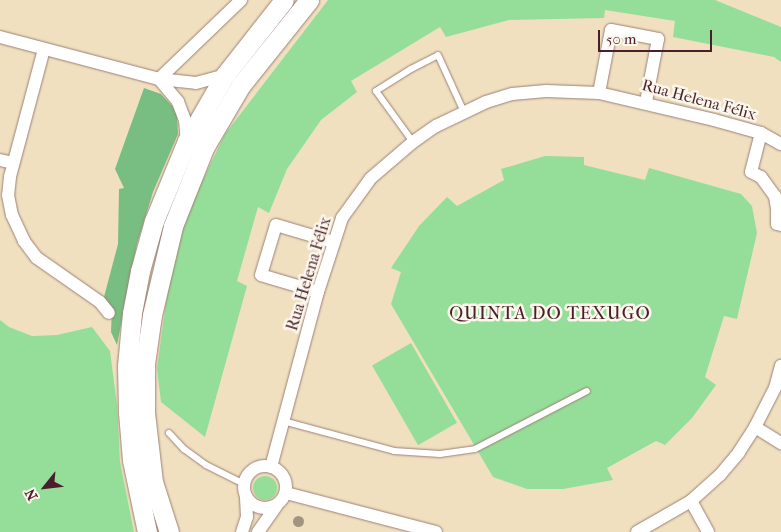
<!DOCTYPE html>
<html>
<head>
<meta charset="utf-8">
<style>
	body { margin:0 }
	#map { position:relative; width:781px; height:532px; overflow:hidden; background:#f0e0c0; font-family:"IM FELL French Canon",serif }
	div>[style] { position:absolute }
	.green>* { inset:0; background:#95de99; transform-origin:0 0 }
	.round { border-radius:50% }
	.forest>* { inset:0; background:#78bd81 }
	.roads { filter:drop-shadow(0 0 1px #9d8076) drop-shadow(0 0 1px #9d8076) }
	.lane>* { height:6px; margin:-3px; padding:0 3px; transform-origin:3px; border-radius:3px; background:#fff }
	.street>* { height:12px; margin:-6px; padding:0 6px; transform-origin:6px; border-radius:6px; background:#fff }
	.street>.ring { margin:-6px; padding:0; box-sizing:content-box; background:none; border:12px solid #fff; border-radius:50% }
	.secondary>* { height:19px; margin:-9.5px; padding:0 9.5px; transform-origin:9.5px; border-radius:9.5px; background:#fff }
	.trees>* { width:11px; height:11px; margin:-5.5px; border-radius:50%; background:#a19580 }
	span { translate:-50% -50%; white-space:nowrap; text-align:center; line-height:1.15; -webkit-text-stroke:5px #fbf7ec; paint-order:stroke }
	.street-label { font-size:16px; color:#4a1f2b }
	.neighbourhood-label { font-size:18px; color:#4a1f2b; letter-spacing:1px }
	.north { position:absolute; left:20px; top:462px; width:50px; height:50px; -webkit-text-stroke:4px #fbf7ec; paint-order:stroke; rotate:241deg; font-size:14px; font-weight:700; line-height:20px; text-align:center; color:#4a1f2b }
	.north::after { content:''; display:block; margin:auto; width:18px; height:22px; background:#4a1f2b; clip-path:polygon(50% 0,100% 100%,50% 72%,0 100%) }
	.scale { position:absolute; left:598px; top:30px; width:114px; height:22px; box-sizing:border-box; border:2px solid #4a1f2b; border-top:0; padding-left:6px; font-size:15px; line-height:18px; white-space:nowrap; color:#4a1f2b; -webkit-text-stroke:4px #fbf7ec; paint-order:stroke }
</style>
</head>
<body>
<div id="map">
	<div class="green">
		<div style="clip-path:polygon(328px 0,715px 0,781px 27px,781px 62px,774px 57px,673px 37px,675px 21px,605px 10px,604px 18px,509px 20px,446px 37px,440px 27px,351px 81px,357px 92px,321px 120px,287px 169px,269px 213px,258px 207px,237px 281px,247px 286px,205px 437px,161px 402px,157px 369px,169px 280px,187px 212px,225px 134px)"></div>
		<div style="clip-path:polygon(545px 156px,584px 157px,584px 165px,645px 180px,649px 168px,734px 192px,741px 194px,752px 206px,757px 233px,737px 319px,724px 316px,705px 377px,716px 385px,692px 418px,665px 445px,656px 441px,607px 468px,613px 480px,563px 489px,527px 489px,493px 477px,391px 304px,401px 272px,391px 268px,419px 226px,447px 197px,457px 206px,504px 180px,501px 169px)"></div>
		<div style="clip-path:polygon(0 320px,9px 327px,32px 336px,57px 335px,92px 327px,110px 351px,117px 405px,120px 462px,134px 532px,0 532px)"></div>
		<div style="left:411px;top:343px;width:92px;height:45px;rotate:60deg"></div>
		<div class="round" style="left:253px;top:476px;width:24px;height:24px"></div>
	</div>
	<div class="forest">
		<div style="clip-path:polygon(144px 88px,161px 94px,173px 107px,177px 116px,178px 134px,153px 192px,137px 244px,117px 345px,111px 332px,112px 308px,104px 297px,118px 244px,119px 189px,124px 188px,115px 169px)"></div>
	</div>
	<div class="roads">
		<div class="lane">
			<div style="left:413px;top:142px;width:63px;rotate:-126deg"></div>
			<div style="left:376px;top:91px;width:41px;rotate:-32.2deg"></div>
			<div style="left:411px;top:69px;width:30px;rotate:-27deg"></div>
			<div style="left:438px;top:55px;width:63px;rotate:65.5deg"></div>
			<div style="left:283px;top:421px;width:115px;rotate:15.1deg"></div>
			<div style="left:394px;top:451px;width:46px;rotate:3.7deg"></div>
			<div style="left:440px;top:454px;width:35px;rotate:-8deg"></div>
			<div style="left:475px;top:449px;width:126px;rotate:-27.4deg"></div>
			<div style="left:169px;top:433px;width:22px;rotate:47deg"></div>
			<div style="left:184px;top:449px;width:27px;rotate:36deg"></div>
			<div style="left:206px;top:465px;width:42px;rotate:26.6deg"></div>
		</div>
		<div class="street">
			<div style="left:0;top:37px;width:164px;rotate:14.8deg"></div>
			<div style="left:159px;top:79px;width:37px;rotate:6deg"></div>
			<div style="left:196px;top:83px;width:30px;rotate:-15deg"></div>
			<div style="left:44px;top:49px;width:132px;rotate:104.9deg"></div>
			<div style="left:10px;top:177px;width:18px;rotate:96deg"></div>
			<div style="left:8px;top:195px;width:20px;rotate:79deg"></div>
			<div style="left:12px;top:215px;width:29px;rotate:65deg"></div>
			<div style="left:24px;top:241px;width:21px;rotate:53deg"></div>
			<div style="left:37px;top:258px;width:77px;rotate:34.9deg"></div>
			<div style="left:100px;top:302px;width:14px;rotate:51deg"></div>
			<div style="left:159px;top:79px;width:114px;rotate:-43.9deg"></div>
			<div style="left:159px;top:79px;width:30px;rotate:50deg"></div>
			<div style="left:178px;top:102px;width:19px;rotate:69deg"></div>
			<div style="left:185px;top:120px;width:21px;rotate:85deg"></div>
			<div style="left:599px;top:93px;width:64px;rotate:-79.2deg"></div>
			<div style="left:611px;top:30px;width:48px;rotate:10.8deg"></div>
			<div style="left:658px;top:39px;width:64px;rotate:100.8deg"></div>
			<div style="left:761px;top:133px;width:40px;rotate:104.4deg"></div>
			<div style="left:751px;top:172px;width:11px;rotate:27deg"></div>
			<div style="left:761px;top:177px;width:24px;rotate:54deg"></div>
			<div style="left:775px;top:196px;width:13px;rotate:81deg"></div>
			<div style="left:777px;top:209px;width:15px;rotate:90deg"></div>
			<div style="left:777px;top:224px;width:4px;rotate:14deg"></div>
			<div style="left:0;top:160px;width:13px;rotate:13deg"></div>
			<div style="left:318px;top:292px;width:59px;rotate:-163.4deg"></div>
			<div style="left:261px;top:275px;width:52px;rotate:-73.3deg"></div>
			<div style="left:276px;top:225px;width:59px;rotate:16.6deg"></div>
			<div style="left:755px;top:427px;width:31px;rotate:32deg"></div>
			<div class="ring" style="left:244px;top:466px;width:30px;height:30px"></div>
			<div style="left:271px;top:467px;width:181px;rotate:-75deg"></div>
			<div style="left:318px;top:292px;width:78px;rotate:-72deg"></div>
			<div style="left:342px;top:218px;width:49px;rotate:-54.1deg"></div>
			<div style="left:371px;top:178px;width:55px;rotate:-40.6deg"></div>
			<div style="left:413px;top:142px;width:28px;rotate:-35deg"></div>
			<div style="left:436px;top:126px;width:55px;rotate:-25.6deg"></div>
			<div style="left:486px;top:102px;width:27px;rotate:-17deg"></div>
			<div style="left:512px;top:94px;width:34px;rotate:-5deg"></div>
			<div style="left:546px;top:91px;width:53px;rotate:2.2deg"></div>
			<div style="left:599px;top:93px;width:118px;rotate:13.2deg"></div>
			<div style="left:714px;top:120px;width:49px;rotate:15.5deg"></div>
			<div style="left:761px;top:133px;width:23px;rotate:29deg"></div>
			<div style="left:286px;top:493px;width:155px;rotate:14.6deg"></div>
			<div style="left:691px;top:501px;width:35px;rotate:61deg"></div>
			<div style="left:242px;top:532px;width:16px;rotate:-72deg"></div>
			<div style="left:247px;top:517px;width:21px;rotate:-93deg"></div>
			<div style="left:258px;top:532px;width:33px;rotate:-55deg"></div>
			<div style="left:637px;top:532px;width:62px;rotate:-29.9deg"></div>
			<div style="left:691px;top:501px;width:39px;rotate:-42deg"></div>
			<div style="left:720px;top:475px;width:30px;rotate:-50deg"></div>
			<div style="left:739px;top:452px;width:30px;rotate:-57deg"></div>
			<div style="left:755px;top:427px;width:44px;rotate:-62.9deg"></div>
			<div style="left:775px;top:388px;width:23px;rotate:-75deg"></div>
		</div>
		<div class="secondary">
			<div style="left:147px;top:532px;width:74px;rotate:-101.8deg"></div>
			<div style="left:132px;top:460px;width:48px;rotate:-94.8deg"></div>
			<div style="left:128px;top:412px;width:46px;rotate:-91.2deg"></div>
			<div style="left:127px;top:366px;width:53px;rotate:-84.6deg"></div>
			<div style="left:132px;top:313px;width:43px;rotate:-79.2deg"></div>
			<div style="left:140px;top:271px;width:52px;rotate:-74.4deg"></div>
			<div style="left:154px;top:221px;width:87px;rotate:-67.6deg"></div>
			<div style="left:187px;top:141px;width:76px;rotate:-60.1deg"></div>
			<div style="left:225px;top:75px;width:95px;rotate:-51.8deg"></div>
			<div style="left:169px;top:532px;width:52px;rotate:-107.7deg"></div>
			<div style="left:153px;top:482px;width:69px;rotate:-96.6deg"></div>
			<div style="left:145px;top:413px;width:49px;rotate:-90deg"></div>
			<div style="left:145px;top:364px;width:49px;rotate:-81.9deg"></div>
			<div style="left:152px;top:315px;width:91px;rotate:-76.7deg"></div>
			<div style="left:173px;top:226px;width:84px;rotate:-68.3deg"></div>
			<div style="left:204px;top:148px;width:73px;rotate:-59.6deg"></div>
			<div style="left:241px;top:85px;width:109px;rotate:-51.3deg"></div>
		</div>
	</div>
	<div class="trees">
		<div style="left:298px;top:521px"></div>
	</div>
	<div class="street-label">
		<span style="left:699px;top:100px;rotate:15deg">Rua Helena Félix</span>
		<span style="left:309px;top:274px;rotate:-73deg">Rua Helena Félix</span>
	</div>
	<div class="neighbourhood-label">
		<span style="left:550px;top:314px">QUINTA DO TEXUGO</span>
	</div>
	<div class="north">N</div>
	<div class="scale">50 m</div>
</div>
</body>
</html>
